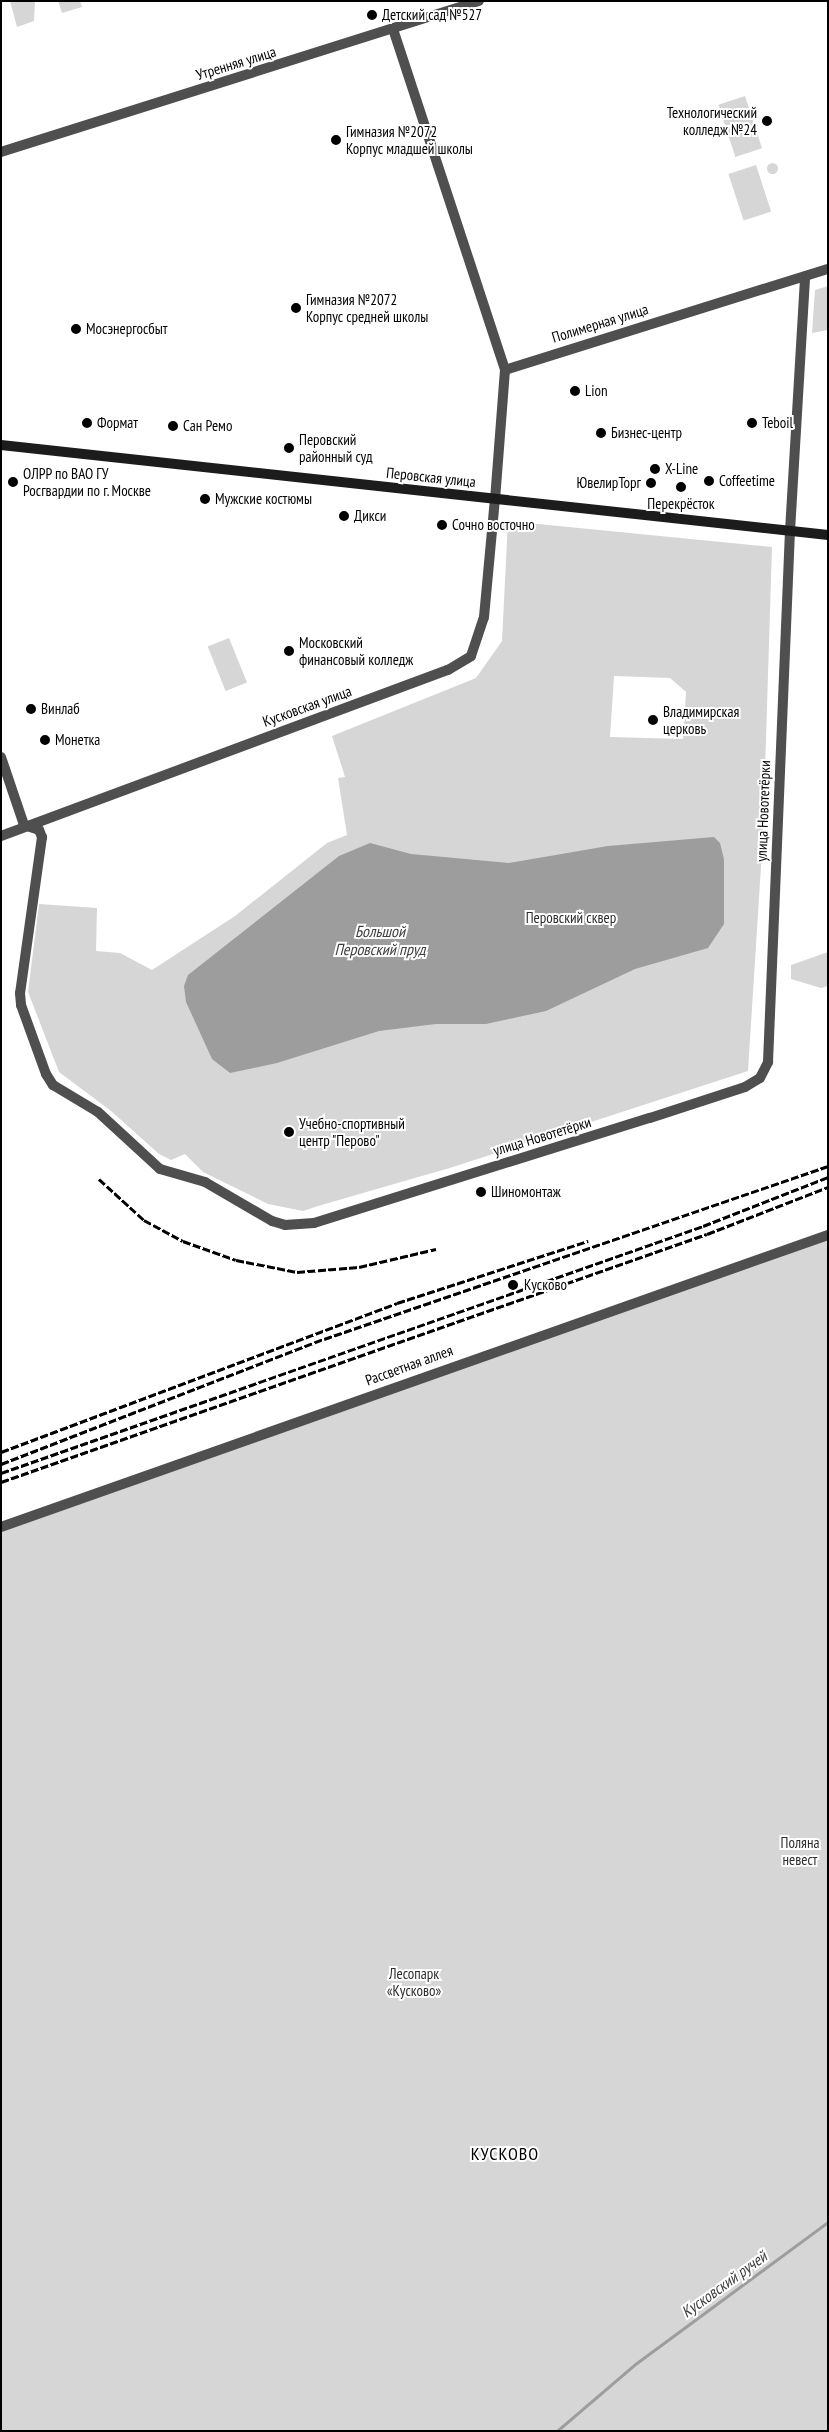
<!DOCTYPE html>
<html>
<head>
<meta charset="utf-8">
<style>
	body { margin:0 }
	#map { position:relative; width:829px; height:2432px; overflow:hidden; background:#fff; font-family:"PT Sans Narrow",sans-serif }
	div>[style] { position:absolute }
	.green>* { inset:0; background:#d6d6d6; transform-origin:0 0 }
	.round { border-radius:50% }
	.water>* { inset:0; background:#9d9d9d }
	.stream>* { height:2.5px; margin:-1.25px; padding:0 1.25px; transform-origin:1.25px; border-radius:1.25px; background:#9d9d9d }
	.minor>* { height:10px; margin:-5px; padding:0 5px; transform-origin:5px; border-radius:5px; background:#4f4f4f }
	.tertiary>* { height:10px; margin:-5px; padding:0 5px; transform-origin:5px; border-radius:5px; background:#4f4f4f }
	.secondary>* { height:10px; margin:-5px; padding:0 5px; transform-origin:5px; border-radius:5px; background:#1c1c1c }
	.rail>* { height:2.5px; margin-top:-1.25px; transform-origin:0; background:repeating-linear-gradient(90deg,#000 0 8px,transparent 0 10.5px) }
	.dots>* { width:14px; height:14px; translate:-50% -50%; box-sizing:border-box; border:2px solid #fff; border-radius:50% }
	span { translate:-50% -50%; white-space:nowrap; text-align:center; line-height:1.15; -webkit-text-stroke:4px #fff; paint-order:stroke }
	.poi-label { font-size:15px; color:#000 }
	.left { translate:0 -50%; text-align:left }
	.right { translate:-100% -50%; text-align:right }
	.street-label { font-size:15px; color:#000 }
	.park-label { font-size:15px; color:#2d2d2d }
	.water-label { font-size:16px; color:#3e3e3e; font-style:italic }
	.quarter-label { font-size:18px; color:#000; letter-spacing:1px }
	.frame { position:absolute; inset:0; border:2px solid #000; pointer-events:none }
</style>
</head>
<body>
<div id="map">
	<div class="green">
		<div style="clip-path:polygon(10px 1px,35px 1px,34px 21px,17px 27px)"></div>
		<div style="clip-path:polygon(58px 1px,80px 1px,82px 7px,62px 13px)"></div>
		<div style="left:745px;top:96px;width:55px;height:28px;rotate:72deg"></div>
		<div class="round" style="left:766.5px;top:162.5px;width:11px;height:11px"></div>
		<div style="left:756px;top:165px;width:49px;height:29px;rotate:72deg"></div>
		<div style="clip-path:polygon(828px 286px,828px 330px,812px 333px,815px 290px)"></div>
		<div style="clip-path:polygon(evenodd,508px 521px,772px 547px,763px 835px,748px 1071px,453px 1167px,318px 1206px,303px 1211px,268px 1204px,203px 1172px,185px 1154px,171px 1160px,159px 1154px,111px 1111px,59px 1072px,28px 992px,39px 904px,97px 908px,96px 951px,120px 953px,152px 970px,235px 916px,327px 843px,347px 835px,338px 778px,345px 777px,332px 736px,476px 678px,502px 641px,508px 521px,614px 676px,670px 678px,686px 692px,683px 739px,610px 737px,614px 676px)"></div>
		<div style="left:229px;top:638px;width:48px;height:23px;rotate:68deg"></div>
		<div style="clip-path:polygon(828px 952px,828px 986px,821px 988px,791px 979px,791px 965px)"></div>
		<div style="clip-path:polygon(828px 1238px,828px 2431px,1px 2431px,1px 1532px)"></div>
	</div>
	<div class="water">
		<div style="clip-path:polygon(714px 837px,720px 843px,724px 859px,724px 924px,708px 948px,635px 969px,546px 1011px,486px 1024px,436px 1024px,379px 1031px,277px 1063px,230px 1073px,212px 1059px,186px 1002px,184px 986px,188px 975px,339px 856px,370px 843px,411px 854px,509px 863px,608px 846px)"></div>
	</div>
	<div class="stream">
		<div style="left:634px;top:2365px;width:241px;rotate:-36.4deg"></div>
		<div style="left:557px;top:2431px;width:100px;rotate:-40.5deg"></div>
	</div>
	<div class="minor">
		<div style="left:393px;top:29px;width:359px;rotate:71.8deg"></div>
		<div style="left:505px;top:370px;width:129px;rotate:94.4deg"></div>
		<div style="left:1px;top:152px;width:501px;rotate:-17.53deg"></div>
		<div style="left:505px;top:370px;width:338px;rotate:-17.4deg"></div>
		<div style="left:24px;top:825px;width:16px;rotate:18deg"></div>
		<div style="left:39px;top:830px;width:8px;rotate:67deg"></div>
		<div style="left:42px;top:837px;width:158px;rotate:98deg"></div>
		<div style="left:20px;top:993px;width:12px;rotate:85deg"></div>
		<div style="left:21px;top:1005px;width:73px;rotate:70.1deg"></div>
		<div style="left:46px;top:1074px;width:13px;rotate:58deg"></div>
		<div style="left:53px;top:1085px;width:52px;rotate:31deg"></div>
		<div style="left:98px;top:1112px;width:84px;rotate:42.6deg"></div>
		<div style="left:160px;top:1169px;width:47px;rotate:16.1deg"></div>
		<div style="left:205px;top:1182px;width:78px;rotate:30.2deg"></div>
		<div style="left:272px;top:1221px;width:14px;rotate:17deg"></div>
		<div style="left:285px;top:1225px;width:29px;rotate:-4deg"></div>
		<div style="left:314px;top:1223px;width:352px;rotate:-17.4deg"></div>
		<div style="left:650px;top:1118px;width:100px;rotate:-18.1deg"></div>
		<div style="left:745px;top:1087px;width:17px;rotate:-31deg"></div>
		<div style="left:760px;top:1078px;width:18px;rotate:-63deg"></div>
		<div style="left:768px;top:1062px;width:531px;rotate:-87.63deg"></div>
		<div style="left:790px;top:531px;width:255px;rotate:-86.6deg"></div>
		<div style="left:1px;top:1527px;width:877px;rotate:-19.45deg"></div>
	</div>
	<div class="tertiary">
		<div style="left:1px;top:757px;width:72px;rotate:71.3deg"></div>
		<div style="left:1px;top:836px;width:477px;rotate:-20.4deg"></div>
		<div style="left:448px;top:670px;width:27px;rotate:-31deg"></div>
		<div style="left:471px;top:656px;width:41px;rotate:-71.6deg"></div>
		<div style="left:484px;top:617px;width:119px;rotate:-84.7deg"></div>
	</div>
	<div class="secondary">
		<div style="left:1px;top:445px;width:832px;rotate:6.21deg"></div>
	</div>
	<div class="rail">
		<div style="left:99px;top:1179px;width:61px;rotate:42.3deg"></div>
		<div style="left:144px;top:1220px;width:44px;rotate:28.3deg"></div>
		<div style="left:183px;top:1241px;width:56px;rotate:19.7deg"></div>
		<div style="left:236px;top:1260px;width:62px;rotate:11.1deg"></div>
		<div style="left:297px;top:1272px;width:62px;rotate:-4.6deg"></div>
		<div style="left:359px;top:1267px;width:79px;rotate:-13.2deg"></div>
		<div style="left:1px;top:1452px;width:423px;rotate:-20.6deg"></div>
		<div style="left:397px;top:1303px;width:201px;rotate:-18deg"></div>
		<div style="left:1px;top:1464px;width:346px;rotate:-21.2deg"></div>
		<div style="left:324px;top:1339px;width:533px;rotate:-18.94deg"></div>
		<div style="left:1px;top:1473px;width:744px;rotate:-19.38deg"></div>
		<div style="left:703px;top:1226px;width:134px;rotate:-21.4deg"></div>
		<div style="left:1px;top:1482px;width:748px;rotate:-19.36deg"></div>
		<div style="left:707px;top:1234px;width:130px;rotate:-21.2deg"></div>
	</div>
	<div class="dots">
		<div style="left:372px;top:15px;background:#000"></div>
		<div style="left:767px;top:121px;background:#000"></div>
		<div style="left:336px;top:140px;background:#000"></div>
		<div style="left:296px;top:308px;background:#000"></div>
		<div style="left:76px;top:329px;background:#000"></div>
		<div style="left:575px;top:391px;background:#000"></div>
		<div style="left:87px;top:423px;background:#000"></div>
		<div style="left:752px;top:423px;background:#000"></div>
		<div style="left:173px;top:426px;background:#000"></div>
		<div style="left:601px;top:433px;background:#000"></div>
		<div style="left:289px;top:448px;background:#000"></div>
		<div style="left:655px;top:469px;background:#000"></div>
		<div style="left:709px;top:481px;background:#000"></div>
		<div style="left:13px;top:482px;background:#000"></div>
		<div style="left:651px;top:483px;background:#000"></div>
		<div style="left:681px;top:487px;background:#000"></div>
		<div style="left:205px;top:499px;background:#000"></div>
		<div style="left:344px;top:516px;background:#000"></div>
		<div style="left:442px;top:525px;background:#000"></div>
		<div style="left:289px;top:651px;background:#000"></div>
		<div style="left:31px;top:709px;background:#000"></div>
		<div style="left:653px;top:720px;background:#000"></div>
		<div style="left:45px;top:740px;background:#000"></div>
		<div style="left:289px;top:1132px;background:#000"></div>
		<div style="left:481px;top:1192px;background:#000"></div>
		<div style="left:513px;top:1285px;background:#000"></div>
	</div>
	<div class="poi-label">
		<span class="left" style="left:382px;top:15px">Детский сад №527</span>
		<span class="right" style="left:757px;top:121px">Технологический<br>колледж №24</span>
		<span class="left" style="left:346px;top:140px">Гимназия №2072<br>Корпус младшей школы</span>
		<span class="left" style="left:306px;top:308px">Гимназия №2072<br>Корпус средней школы</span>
		<span class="left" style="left:86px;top:329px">Мосэнергосбыт</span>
		<span class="left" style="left:585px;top:391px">Lion</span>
		<span class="left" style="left:97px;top:423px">Формат</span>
		<span class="left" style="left:762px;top:423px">Teboil</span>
		<span class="left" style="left:183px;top:426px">Сан Ремо</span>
		<span class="left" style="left:611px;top:433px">Бизнес-центр</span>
		<span class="left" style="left:299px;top:448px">Перовский<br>районный суд</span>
		<span class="left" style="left:665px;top:469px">X-Line</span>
		<span class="left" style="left:23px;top:482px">ОЛРР по ВАО ГУ<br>Росгвардии по г. Москве</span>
		<span class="left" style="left:719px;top:481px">Coffeetime</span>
		<span class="right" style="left:641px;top:483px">ЮвелирТорг</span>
		<span class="left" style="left:215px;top:499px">Мужские костюмы</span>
		<span style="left:681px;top:504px">Перекрёсток</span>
		<span class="left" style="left:354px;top:516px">Дикси</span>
		<span class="left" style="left:452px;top:525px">Сочно восточно</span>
		<span class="left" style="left:299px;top:651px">Московский<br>финансовый колледж</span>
		<span class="left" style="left:41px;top:709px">Винлаб</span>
		<span class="left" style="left:663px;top:720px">Владимирская<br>церковь</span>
		<span class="left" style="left:55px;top:740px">Монетка</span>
		<span class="left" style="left:299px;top:1132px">Учебно-спортивный<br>центр "Перово"</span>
		<span class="left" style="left:491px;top:1192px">Шиномонтаж</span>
		<span class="left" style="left:524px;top:1285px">Кусково</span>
	</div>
	<div class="street-label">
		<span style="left:236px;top:63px;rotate:-17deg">Утренняя улица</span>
		<span style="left:600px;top:323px;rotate:-17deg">Полимерная улица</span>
		<span style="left:431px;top:477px;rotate:6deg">Перовская улица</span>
		<span style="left:307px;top:706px;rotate:-20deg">Кусковская улица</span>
		<span style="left:763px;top:811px;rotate:-88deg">улица Новотетёрки</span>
		<span style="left:542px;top:1136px;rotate:-17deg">улица Новотетёрки</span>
		<span style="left:409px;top:1365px;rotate:-20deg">Рассветная аллея</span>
	</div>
	<div class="park-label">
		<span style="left:571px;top:918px">Перовский сквер</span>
		<span style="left:800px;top:1851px">Поляна<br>невест</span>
		<span style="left:414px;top:1982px">Лесопарк<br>«Кусково»</span>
	</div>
	<div class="water-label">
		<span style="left:380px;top:940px">Большой<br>Перовский пруд</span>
		<span style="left:724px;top:2284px;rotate:-36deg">Кусковский ручей</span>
	</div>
	<div class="quarter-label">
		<span style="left:505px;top:2154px">КУСКОВО</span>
	</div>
	<div class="frame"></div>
</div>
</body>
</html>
